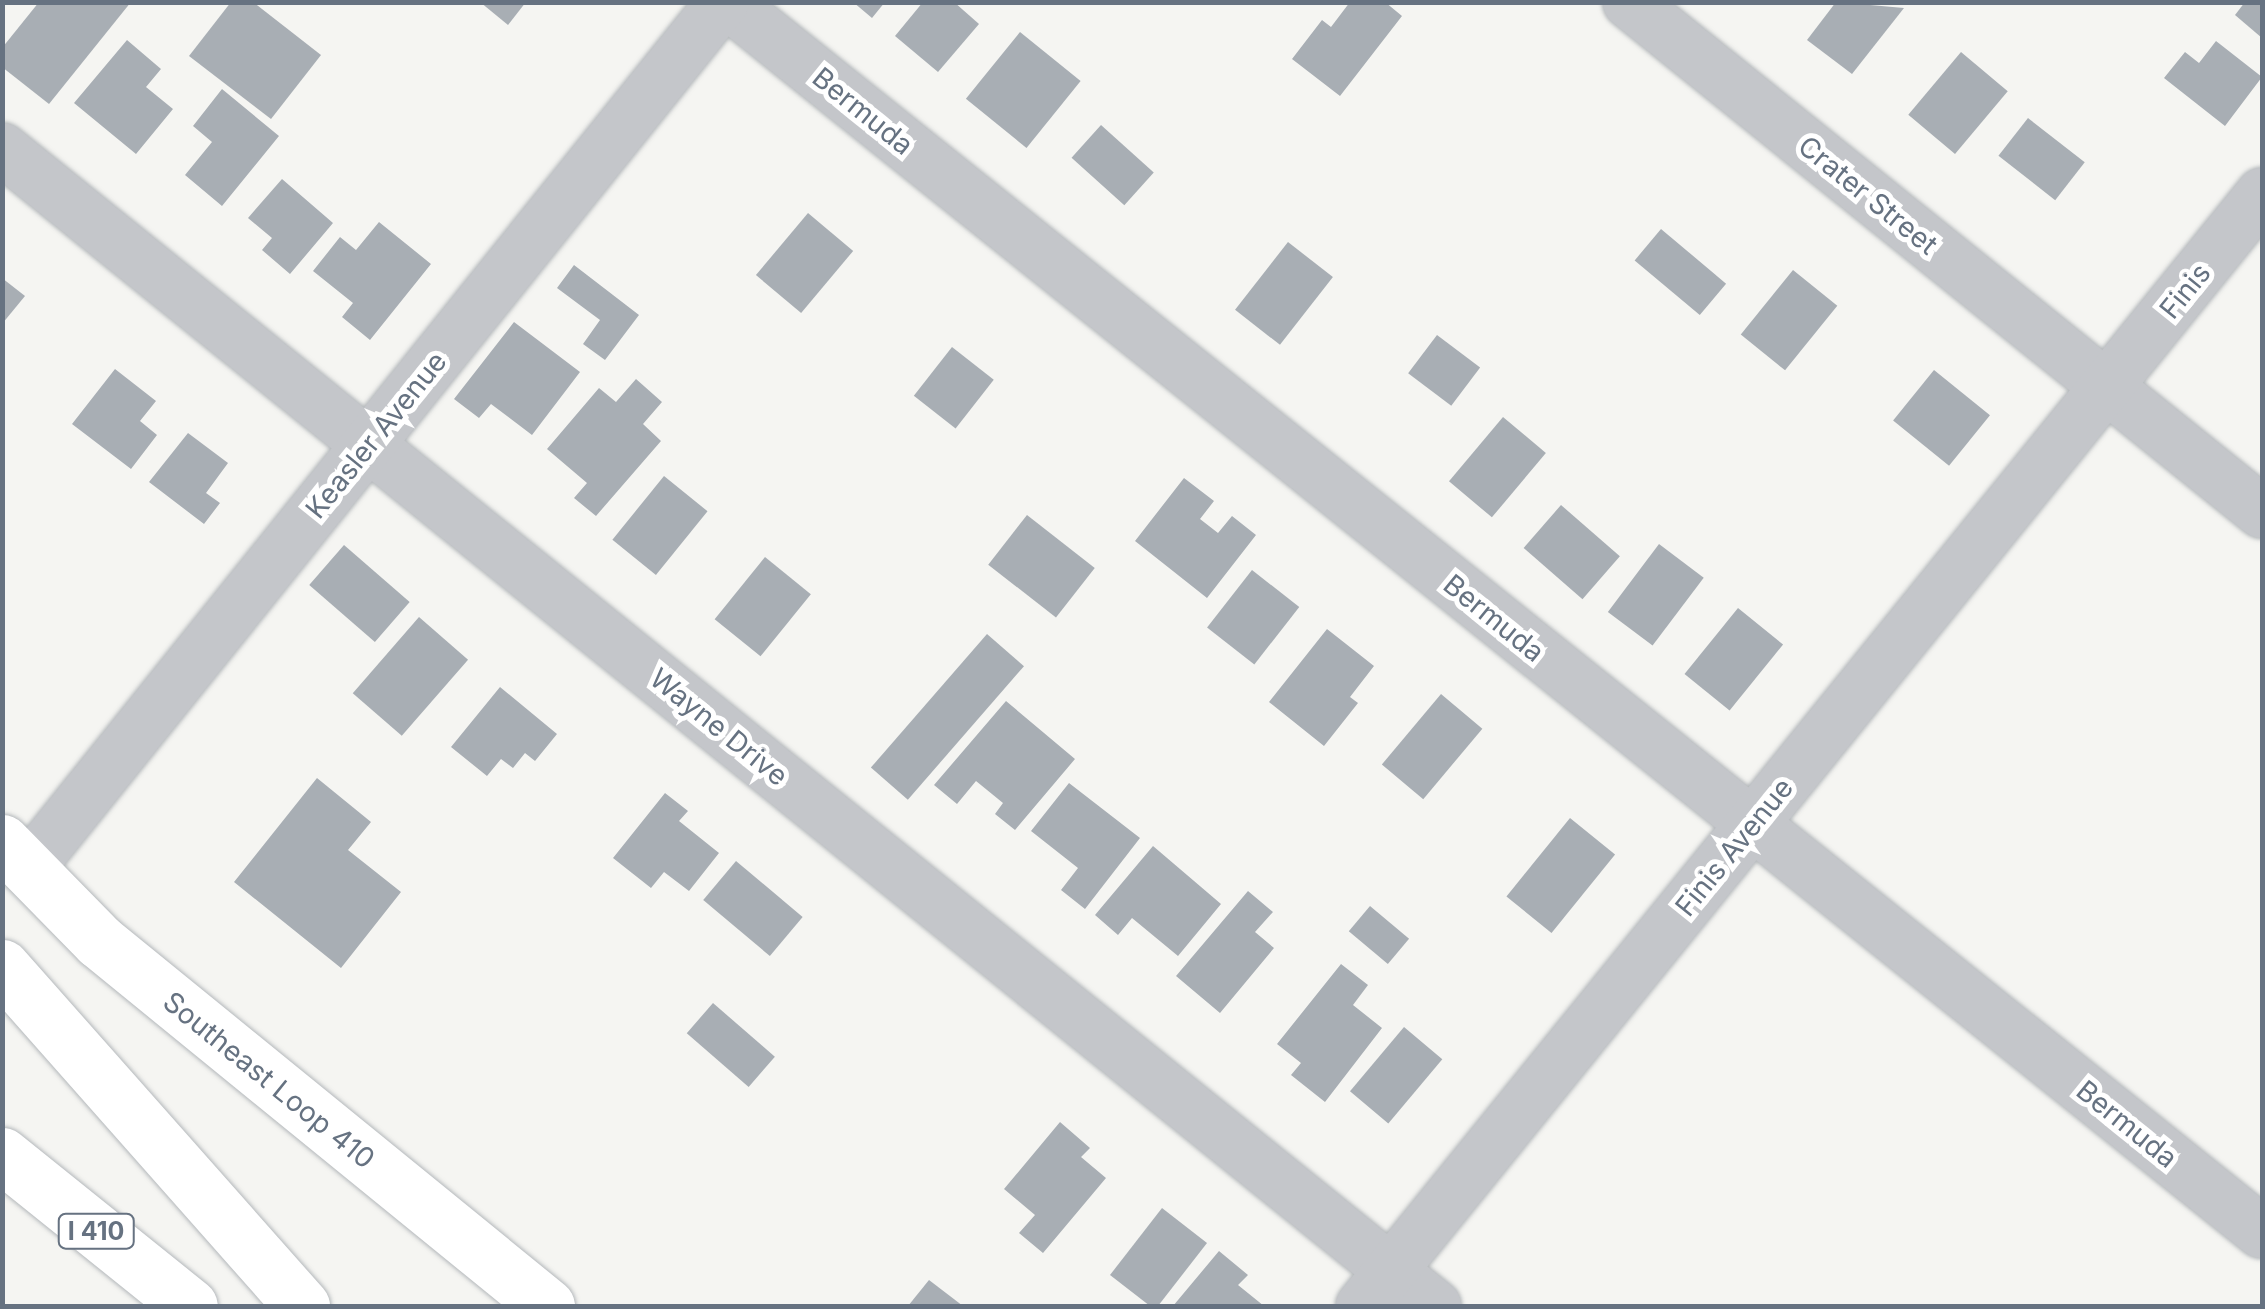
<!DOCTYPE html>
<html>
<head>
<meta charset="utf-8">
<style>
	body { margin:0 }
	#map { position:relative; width:2265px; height:1309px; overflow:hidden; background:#f5f5f2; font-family:Inter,sans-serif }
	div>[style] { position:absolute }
	.building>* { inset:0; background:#a8aeb4; transform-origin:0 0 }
	.roads { filter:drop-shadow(0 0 2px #b4b8bb) drop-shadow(0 0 2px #b4b8bb) }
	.minor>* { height:52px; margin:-26px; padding:0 26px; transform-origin:26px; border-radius:26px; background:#c4c6ca }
	.major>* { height:55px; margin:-27.5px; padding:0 27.5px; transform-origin:27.5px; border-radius:27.5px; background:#fff }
	.highway>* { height:55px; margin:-27.5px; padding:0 27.5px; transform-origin:27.5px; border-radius:27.5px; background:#fff }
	span { translate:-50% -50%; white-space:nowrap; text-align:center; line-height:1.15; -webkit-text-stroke:10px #fff; paint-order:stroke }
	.shield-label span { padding:2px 8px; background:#fff; border:2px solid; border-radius:8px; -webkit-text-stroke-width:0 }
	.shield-label { font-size:25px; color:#667281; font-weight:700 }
	.street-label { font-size:28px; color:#667281 }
	.frame { position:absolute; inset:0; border:5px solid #667281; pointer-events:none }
</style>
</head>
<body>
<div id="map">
	<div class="building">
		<div style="clip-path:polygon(39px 2px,131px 2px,49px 104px,2px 67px,2px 48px)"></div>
		<div style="clip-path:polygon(231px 2px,253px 2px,321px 55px,271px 119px,189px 56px)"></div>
		<div style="clip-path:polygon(480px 2px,526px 2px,508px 25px)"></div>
		<div style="clip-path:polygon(853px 2px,885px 2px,872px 18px)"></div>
		<div style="clip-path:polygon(923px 2px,954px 2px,979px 24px,938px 72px,895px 36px)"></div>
		<div style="clip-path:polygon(1350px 2px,1385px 2px,1402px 16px,1340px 96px,1292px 59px,1322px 20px,1331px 27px)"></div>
		<div style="clip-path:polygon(1836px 2px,1904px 8px,1852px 74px,1807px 40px)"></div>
		<div style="clip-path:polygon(2245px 2px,2262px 2px,2262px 38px,2235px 15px)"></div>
		<div style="left:1020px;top:32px;width:78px;height:86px;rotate:39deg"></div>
		<div style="clip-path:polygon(127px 40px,161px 69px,146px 87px,173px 109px,136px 154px,74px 103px)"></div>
		<div style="clip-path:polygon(2216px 41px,2262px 77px,2225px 126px,2164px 78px,2185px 52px,2199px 63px)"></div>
		<div style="left:1961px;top:52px;width:61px;height:82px;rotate:40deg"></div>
		<div style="clip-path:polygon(222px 89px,279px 136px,222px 206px,185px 175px,212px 142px,193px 126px)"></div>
		<div style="left:2028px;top:118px;width:72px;height:48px;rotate:38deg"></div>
		<div style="left:1101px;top:125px;width:71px;height:44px;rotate:42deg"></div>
		<div style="clip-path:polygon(282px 179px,333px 223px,290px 274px,262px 250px,272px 238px,248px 218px)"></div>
		<div style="left:808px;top:213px;width:59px;height:81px;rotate:40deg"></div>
		<div style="clip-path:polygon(379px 222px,431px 264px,370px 340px,342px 317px,353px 303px,313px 271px,340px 237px,356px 250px)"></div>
		<div style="left:1661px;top:229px;width:85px;height:41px;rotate:40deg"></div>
		<div style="left:1288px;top:242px;width:57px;height:86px;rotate:38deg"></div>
		<div style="clip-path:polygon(574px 265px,639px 315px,605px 360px,583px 344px,600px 320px,557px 288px)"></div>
		<div style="left:1793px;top:270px;width:57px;height:83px;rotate:39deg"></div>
		<div style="clip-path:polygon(2px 278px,25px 296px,2px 324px)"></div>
		<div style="clip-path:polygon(514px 322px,580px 372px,532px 435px,491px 404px,479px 418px,454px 399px)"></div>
		<div style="left:1437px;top:335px;width:54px;height:48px;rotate:37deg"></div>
		<div style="left:952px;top:347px;width:53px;height:62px;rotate:38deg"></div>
		<div style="clip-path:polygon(115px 369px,156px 401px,140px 421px,157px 435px,131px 469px,72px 424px)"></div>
		<div style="left:1934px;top:370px;width:72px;height:65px;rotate:39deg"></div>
		<div style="clip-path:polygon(636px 379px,662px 402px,643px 424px,661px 441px,596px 516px,574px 498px,587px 483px,547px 449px,599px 388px,616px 402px)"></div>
		<div style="left:1503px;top:417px;width:56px;height:84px;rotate:40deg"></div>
		<div style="clip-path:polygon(188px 433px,228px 463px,206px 493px,220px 503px,204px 524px,149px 482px)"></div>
		<div style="left:664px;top:476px;width:56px;height:82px;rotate:39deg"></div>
		<div style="clip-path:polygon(1184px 478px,1214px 501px,1200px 519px,1218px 533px,1232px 516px,1256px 535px,1207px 598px,1135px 541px)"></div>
		<div style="left:1561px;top:505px;width:78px;height:57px;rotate:41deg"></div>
		<div style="left:1027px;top:515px;width:86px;height:63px;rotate:38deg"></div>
		<div style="left:1659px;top:544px;width:56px;height:85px;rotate:37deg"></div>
		<div style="left:344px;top:545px;width:87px;height:53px;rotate:41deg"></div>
		<div style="left:765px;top:557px;width:59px;height:80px;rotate:39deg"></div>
		<div style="left:1252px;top:570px;width:60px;height:73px;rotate:38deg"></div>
		<div style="left:1738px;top:608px;width:58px;height:85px;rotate:39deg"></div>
		<div style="left:419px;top:617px;width:65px;height:101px;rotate:41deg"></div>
		<div style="clip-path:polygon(1327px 629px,1374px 666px,1350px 697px,1358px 703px,1324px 746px,1269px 702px)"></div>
		<div style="left:987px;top:634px;width:49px;height:177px;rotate:41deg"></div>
		<div style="clip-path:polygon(500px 687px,557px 734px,535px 761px,525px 753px,513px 768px,501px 759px,487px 776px,451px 747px)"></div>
		<div style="left:1441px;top:694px;width:54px;height:92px;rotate:40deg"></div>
		<div style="clip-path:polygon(1006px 701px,1075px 759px,1015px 830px,995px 814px,1003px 803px,976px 781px,957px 804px,934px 785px)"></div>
		<div style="clip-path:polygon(317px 778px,371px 822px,348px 850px,401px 892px,341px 968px,234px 882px)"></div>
		<div style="clip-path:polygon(1069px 783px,1140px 838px,1085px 909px,1061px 890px,1078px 868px,1031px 831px)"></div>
		<div style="clip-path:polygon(665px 793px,688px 811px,679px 821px,719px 853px,689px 891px,664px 872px,651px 888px,613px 858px)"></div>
		<div style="left:1570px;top:818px;width:58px;height:101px;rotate:39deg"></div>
		<div style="clip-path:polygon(1153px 846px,1221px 904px,1178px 956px,1132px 918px,1118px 935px,1095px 915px)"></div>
		<div style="left:736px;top:861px;width:87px;height:51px;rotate:40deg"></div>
		<div style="clip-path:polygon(1248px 891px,1273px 912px,1255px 932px,1274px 948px,1220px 1013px,1176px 976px)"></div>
		<div style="left:1370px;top:906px;width:51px;height:33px;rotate:40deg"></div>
		<div style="clip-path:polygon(1341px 964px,1368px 985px,1353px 1005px,1382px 1028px,1325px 1102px,1291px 1075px,1301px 1063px,1277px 1044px)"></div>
		<div style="left:713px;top:1003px;width:82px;height:40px;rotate:41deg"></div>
		<div style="left:1404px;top:1027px;width:50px;height:84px;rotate:40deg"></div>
		<div style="clip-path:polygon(1060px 1122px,1090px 1148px,1081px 1157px,1106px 1178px,1043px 1253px,1019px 1233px,1035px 1215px,1004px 1189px)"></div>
		<div style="clip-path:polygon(1162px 1208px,1207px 1243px,1158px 1306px,1150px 1306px,1110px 1275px)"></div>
		<div style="clip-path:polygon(1219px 1251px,1248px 1275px,1238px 1285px,1264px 1306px,1173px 1306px)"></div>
		<div style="clip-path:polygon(929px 1280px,963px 1306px,908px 1306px)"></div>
	</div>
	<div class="roads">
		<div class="minor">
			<div style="left:727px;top:2px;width:1967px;rotate:38.71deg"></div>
			<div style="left:1629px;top:2px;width:813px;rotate:38.86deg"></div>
			<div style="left:2px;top:149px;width:1842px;rotate:38.92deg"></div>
			<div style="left:29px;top:867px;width:1109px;rotate:-51.26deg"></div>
			<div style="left:1362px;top:1306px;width:1431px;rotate:-51.01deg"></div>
		</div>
		<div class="major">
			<div style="left:2px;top:842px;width:139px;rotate:45.6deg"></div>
			<div style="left:99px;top:941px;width:578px;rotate:39.17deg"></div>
		</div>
		<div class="highway">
			<div style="left:2px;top:967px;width:453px;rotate:48.5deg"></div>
			<div style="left:2px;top:1155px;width:241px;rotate:38.8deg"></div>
		</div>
	</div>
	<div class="shield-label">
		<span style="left:96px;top:1231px">I 410</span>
	</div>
	<div class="street-label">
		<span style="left:863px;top:111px;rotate:39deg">Bermuda</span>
		<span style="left:1868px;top:195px;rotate:39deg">Crater Street</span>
		<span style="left:2185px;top:291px;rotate:-51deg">Finis</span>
		<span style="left:376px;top:435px;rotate:-51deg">Keasler Avenue</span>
		<span style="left:1494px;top:618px;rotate:39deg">Bermuda</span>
		<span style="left:719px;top:727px;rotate:39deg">Wayne Drive</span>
		<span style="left:1734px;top:847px;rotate:-51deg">Finis Avenue</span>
		<span style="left:269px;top:1080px;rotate:39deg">Southeast Loop 410</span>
		<span style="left:2127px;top:1124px;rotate:39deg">Bermuda</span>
	</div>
	<div class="frame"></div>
</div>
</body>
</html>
